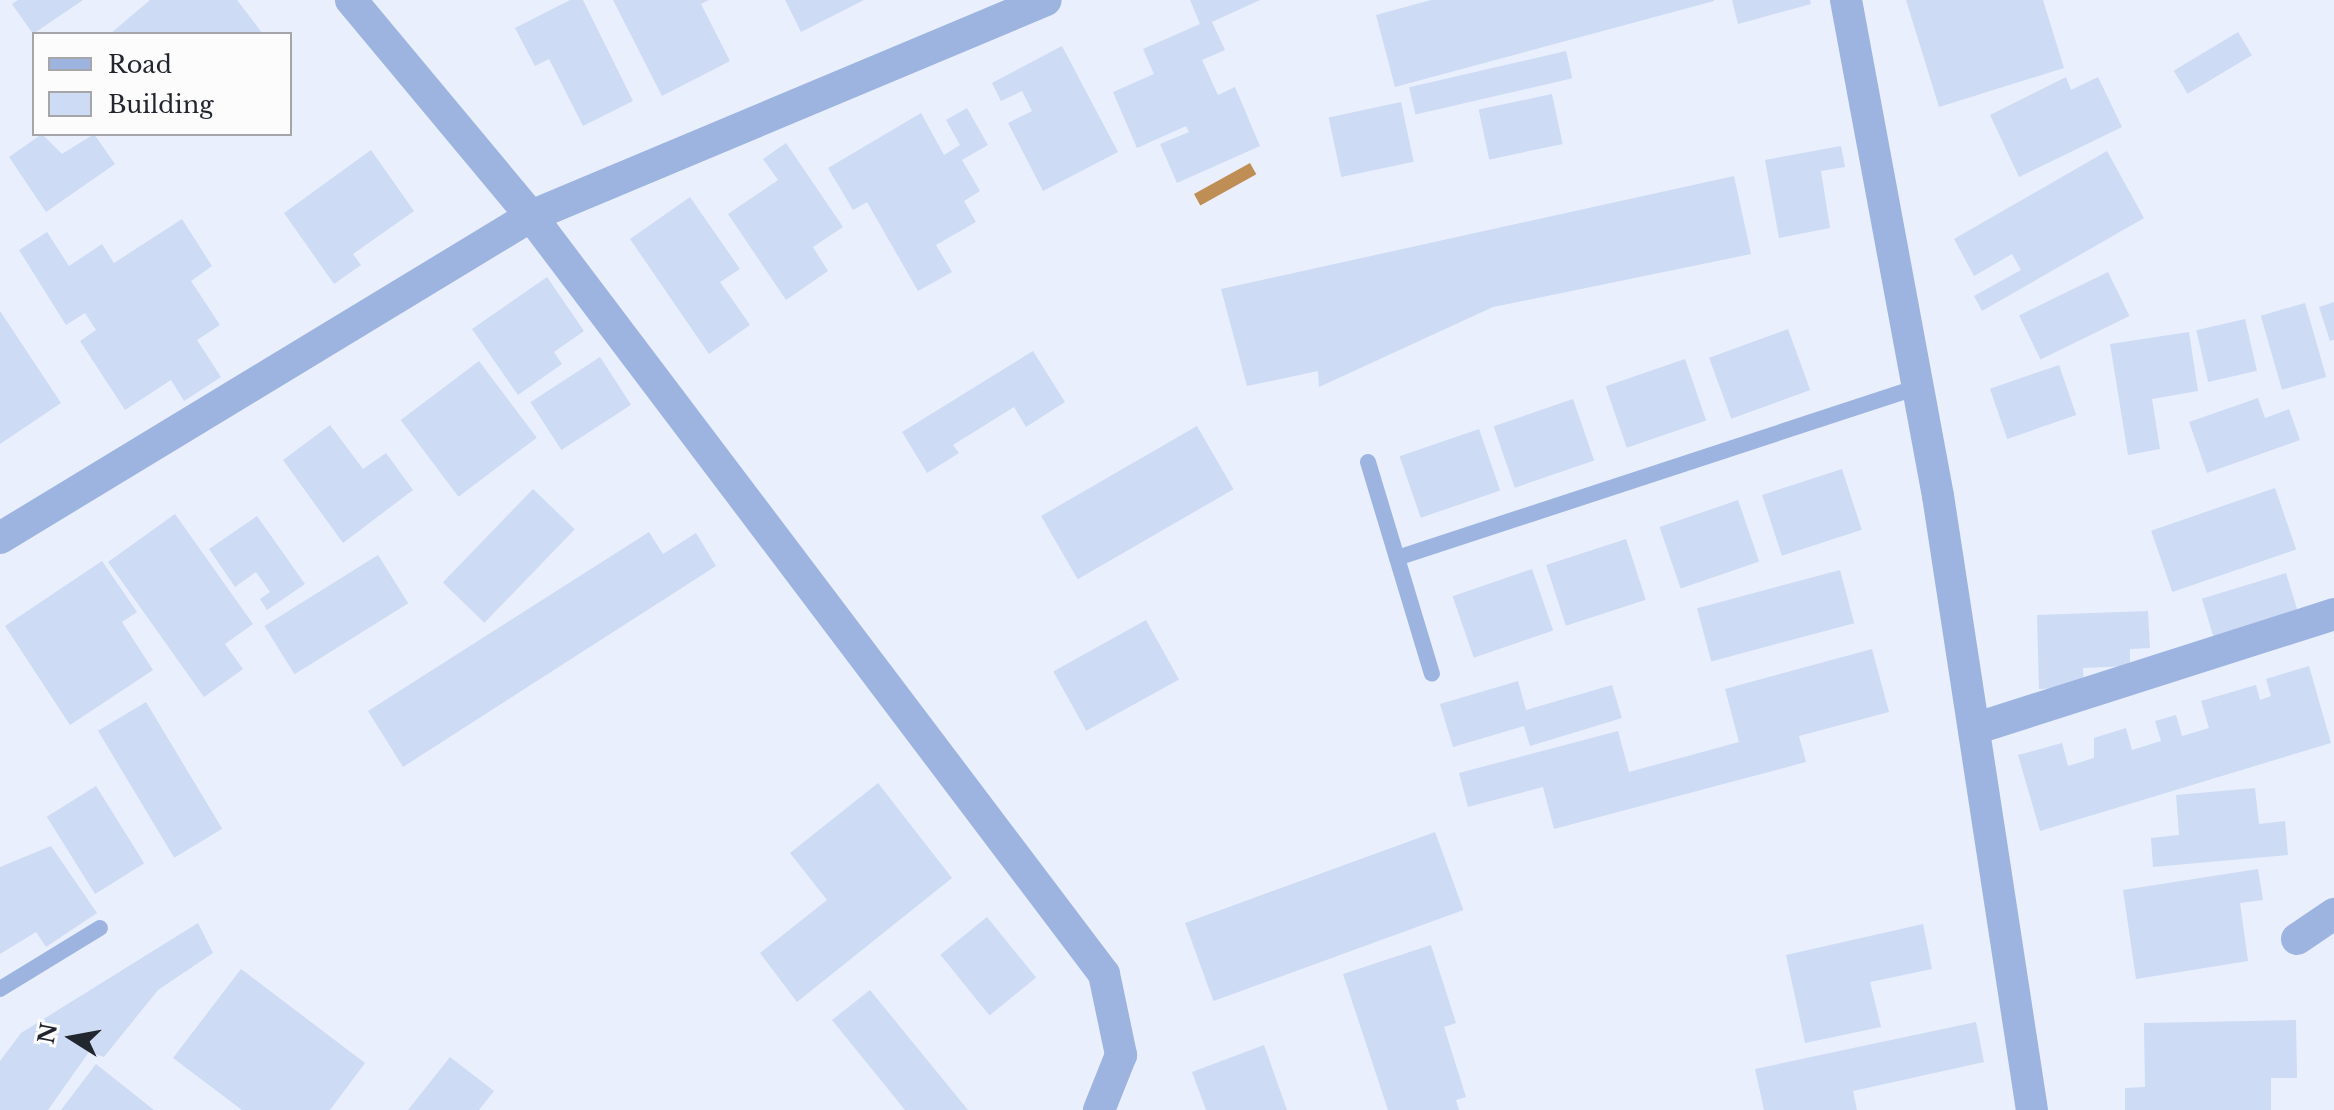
<!DOCTYPE html>
<html>
<head>
<meta charset="utf-8">
<style>
	body { margin:0 }
	#map { position:relative; width:2334px; height:1110px; overflow:hidden; background:#e9effc; font-family:"Libre Baskerville",serif }
	div>[style] { position:absolute }
	.water>* { inset:0; background:#bf8e54; transform-origin:0 0 }
	.building>* { inset:0; background:#cddbf5; transform-origin:0 0 }
	.service>* { height:16px; margin:-8px; padding:0 8px; transform-origin:8px; border-radius:8px; background:#9db4e1 }
	.minor>* { height:32px; margin:-16px; padding:0 16px; transform-origin:16px; border-radius:16px; background:#9db4e1 }
	span { translate:-50% -50%; white-space:nowrap; text-align:center; line-height:1.15; -webkit-text-stroke:6px #fcfcfc; paint-order:stroke }
	.legend { position:absolute; left:32px; top:32px; width:260px; height:104px; box-sizing:border-box; background:#fcfcfc; border:2px solid #a5a6aa; margin:0; padding:10px 14px; list-style:none; font-size:24px; color:#22262e }
	.legend li { display:flex; align-items:center; gap:16px; height:40px }
	.legend b { width:40px; border:2px solid #a5a6aa }
	.north { position:absolute; left:32px; top:998px; width:80px; height:80px; -webkit-text-stroke:6px #fcfcfc; paint-order:stroke; rotate:281deg; font-size:22px; font-weight:700; line-height:32px; text-align:center; color:#22262e }
	.north::after { content:''; display:block; margin:auto; width:28px; height:36px; background:#22262e; clip-path:polygon(50% 0,100% 100%,50% 72%,0 100%) }
</style>
</head>
<body>
<div id="map">
	<div class="water">
		<div style="left:1250px;top:163px;width:13px;height:64px;rotate:61deg"></div>
	</div>
	<div class="building">
		<div style="clip-path:polygon(18px 0,83px 0,33px 34px,12px 4px)"></div>
		<div style="clip-path:polygon(150px 0,237px 0,263px 34px,110px 34px)"></div>
		<div style="clip-path:polygon(570px 0,583px 0,633px 101px,583px 126px,549px 59px,535px 66px,515px 28px)"></div>
		<div style="clip-path:polygon(613px 0,709px 0,701px 4px,730px 61px,662px 96px)"></div>
		<div style="clip-path:polygon(785px 0,864px 0,801px 32px)"></div>
		<div style="clip-path:polygon(1190px 0,1260px 0,1212px 22px,1225px 50px,1202px 60px,1218px 95px,1235px 87px,1260px 146px,1177px 183px,1160px 144px,1189px 132px,1186px 126px,1137px 148px,1113px 92px,1154px 74px,1143px 49px,1200px 24px)"></div>
		<div style="clip-path:polygon(1431px 0,1714px 0,1714px 1px,1395px 87px,1376px 15px)"></div>
		<div style="clip-path:polygon(1732px 0,1810px 0,1811px 4px,1738px 24px)"></div>
		<div style="clip-path:polygon(1906px 0,2043px 0,2064px 68px,1939px 107px)"></div>
		<div style="left:2238px;top:32px;width:27px;height:75px;rotate:59deg"></div>
		<div style="clip-path:polygon(1062px 46px,1118px 152px,1043px 191px,1008px 123px,1032px 111px,1022px 91px,1001px 101px,992px 83px)"></div>
		<div style="left:1566px;top:51px;width:28px;height:161px;rotate:77deg"></div>
		<div style="clip-path:polygon(2066px 77px,2071px 90px,2098px 77px,2122px 127px,2019px 177px,1990px 115px)"></div>
		<div style="left:1552px;top:94px;width:51px;height:75px;rotate:78deg"></div>
		<div style="left:1401px;top:102px;width:61px;height:74px;rotate:78deg"></div>
		<div style="clip-path:polygon(967px 108px,988px 145px,962px 160px,980px 191px,964px 201px,976px 222px,936px 245px,952px 272px,918px 291px,867px 202px,853px 210px,828px 168px,921px 113px,944px 155px,960px 145px,946px 120px)"></div>
		<div style="clip-path:polygon(42px 134px,62px 154px,94px 134px,115px 164px,46px 212px,9px 157px)"></div>
		<div style="clip-path:polygon(786px 143px,843px 227px,813px 247px,828px 271px,786px 300px,728px 214px,778px 180px,763px 159px)"></div>
		<div style="clip-path:polygon(1841px 146px,1845px 167px,1821px 171px,1830px 228px,1779px 238px,1765px 160px)"></div>
		<div style="clip-path:polygon(371px 150px,414px 211px,353px 254px,361px 265px,334px 284px,284px 213px)"></div>
		<div style="clip-path:polygon(2107px 151px,2144px 218px,1982px 311px,1974px 296px,2021px 270px,2012px 254px,1974px 276px,1954px 239px)"></div>
		<div style="clip-path:polygon(1734px 176px,1751px 254px,1493px 307px,1319px 387px,1318px 371px,1247px 386px,1221px 289px)"></div>
		<div style="clip-path:polygon(690px 197px,740px 269px,720px 282px,750px 325px,709px 354px,630px 239px)"></div>
		<div style="clip-path:polygon(182px 219px,212px 266px,191px 281px,220px 325px,197px 340px,221px 377px,184px 401px,171px 380px,125px 410px,80px 341px,96px 330px,85px 313px,66px 325px,19px 250px,47px 232px,69px 266px,102px 244px,114px 263px)"></div>
		<div style="left:2108px;top:272px;width:49px;height:99px;rotate:64deg"></div>
		<div style="clip-path:polygon(547px 277px,584px 331px,554px 352px,562px 364px,518px 395px,472px 329px)"></div>
		<div style="clip-path:polygon(2334px 302px,2334px 340px,2330px 341px,2319px 307px)"></div>
		<div style="left:2305px;top:303px;width:77px;height:46px;rotate:74deg"></div>
		<div style="clip-path:polygon(0 311px,61px 403px,0 444px)"></div>
		<div style="left:2245px;top:319px;width:53px;height:50px;rotate:77deg"></div>
		<div style="left:1788px;top:329px;width:65px;height:84px;rotate:70deg"></div>
		<div style="clip-path:polygon(2189px 332px,2198px 391px,2152px 399px,2160px 449px,2128px 455px,2110px 344px)"></div>
		<div style="clip-path:polygon(1033px 351px,1065px 402px,1026px 427px,1014px 407px,953px 445px,959px 453px,927px 473px,902px 432px)"></div>
		<div style="left:600px;top:357px;width:57px;height:83px;rotate:57deg"></div>
		<div style="left:1685px;top:359px;width:65px;height:84px;rotate:71deg"></div>
		<div style="left:479px;top:361px;width:96px;height:98px;rotate:53deg"></div>
		<div style="left:2059px;top:365px;width:53px;height:73px;rotate:71deg"></div>
		<div style="clip-path:polygon(2258px 398px,2265px 418px,2289px 409px,2300px 440px,2207px 473px,2189px 422px)"></div>
		<div style="left:1573px;top:399px;width:65px;height:84px;rotate:71deg"></div>
		<div style="clip-path:polygon(330px 425px,363px 469px,386px 453px,413px 490px,343px 543px,283px 460px)"></div>
		<div style="left:1197px;top:426px;width:73px;height:180px;rotate:60deg"></div>
		<div style="left:1479px;top:429px;width:65px;height:84px;rotate:71deg"></div>
		<div style="left:1842px;top:469px;width:64px;height:84px;rotate:72deg"></div>
		<div style="left:2275px;top:488px;width:65px;height:131px;rotate:71deg"></div>
		<div style="left:533px;top:489px;width:58px;height:130px;rotate:44deg"></div>
		<div style="left:1738px;top:500px;width:65px;height:83px;rotate:71deg"></div>
		<div style="clip-path:polygon(175px 514px,253px 624px,225px 644px,243px 669px,204px 697px,108px 562px)"></div>
		<div style="clip-path:polygon(257px 516px,305px 584px,267px 610px,260px 599px,270px 592px,256px 572px,235px 587px,209px 549px)"></div>
		<div style="clip-path:polygon(649px 532px,663px 554px,696px 533px,716px 566px,403px 767px,368px 711px)"></div>
		<div style="left:1626px;top:539px;width:64px;height:84px;rotate:72deg"></div>
		<div style="left:378px;top:555px;width:57px;height:134px;rotate:58deg"></div>
		<div style="clip-path:polygon(102px 561px,137px 612px,122px 622px,153px 670px,70px 725px,5px 626px)"></div>
		<div style="left:1532px;top:569px;width:65px;height:84px;rotate:71deg"></div>
		<div style="left:1840px;top:570px;width:55px;height:148px;rotate:75deg"></div>
		<div style="left:2286px;top:573px;width:41px;height:88px;rotate:73deg"></div>
		<div style="clip-path:polygon(2148px 611px,2150px 648px,2130px 649px,2130px 666px,2083px 668px,2084px 687px,2039px 689px,2037px 615px)"></div>
		<div style="left:1146px;top:620px;width:68px;height:106px;rotate:61deg"></div>
		<div style="clip-path:polygon(1872px 649px,1889px 712px,1799px 736px,1806px 762px,1554px 829px,1543px 787px,1468px 807px,1459px 773px,1618px 731px,1629px 772px,1739px 742px,1725px 689px)"></div>
		<div style="clip-path:polygon(2309px 666px,2331px 743px,2040px 831px,2018px 755px,2062px 743px,2068px 766px,2094px 758px,2094px 738px,2126px 728px,2132px 750px,2161px 741px,2155px 721px,2176px 715px,2182px 736px,2209px 728px,2201px 701px,2256px 685px,2260px 700px,2271px 696px,2266px 679px)"></div>
		<div style="clip-path:polygon(1518px 681px,1526px 710px,1612px 685px,1622px 718px,1530px 746px,1524px 726px,1453px 747px,1440px 704px)"></div>
		<div style="left:146px;top:702px;width:148px;height:56px;rotate:59deg"></div>
		<div style="clip-path:polygon(878px 783px,952px 878px,797px 1002px,760px 953px,827px 900px,790px 853px)"></div>
		<div style="left:96px;top:786px;width:91px;height:58px;rotate:58deg"></div>
		<div style="clip-path:polygon(2255px 788px,2259px 824px,2285px 821px,2288px 855px,2153px 867px,2151px 838px,2179px 835px,2176px 795px)"></div>
		<div style="left:1435px;top:832px;width:83px;height:266px;rotate:70deg"></div>
		<div style="clip-path:polygon(51px 846px,97px 913px,46px 947px,36px 932px,0 954px,0 867px)"></div>
		<div style="clip-path:polygon(2258px 869px,2263px 900px,2240px 903px,2248px 961px,2136px 979px,2123px 890px)"></div>
		<div style="left:987px;top:917px;width:78px;height:60px;rotate:51deg"></div>
		<div style="clip-path:polygon(198px 923px,213px 953px,158px 990px,104px 1057px,89px 1052px,48px 1110px,0 1110px,0 1061px,21px 1033px)"></div>
		<div style="clip-path:polygon(1923px 924px,1932px 969px,1870px 982px,1881px 1027px,1805px 1043px,1786px 955px)"></div>
		<div style="clip-path:polygon(1431px 945px,1456px 1023px,1444px 1027px,1466px 1097px,1456px 1100px,1459px 1110px,1388px 1110px,1343px 974px)"></div>
		<div style="clip-path:polygon(241px 969px,365px 1063px,330px 1110px,242px 1110px,173px 1058px)"></div>
		<div style="clip-path:polygon(870px 990px,968px 1110px,905px 1110px,832px 1020px)"></div>
		<div style="clip-path:polygon(2296px 1020px,2297px 1078px,2271px 1078px,2271px 1110px,2125px 1110px,2125px 1088px,2145px 1087px,2144px 1023px)"></div>
		<div style="clip-path:polygon(1976px 1022px,1984px 1062px,1853px 1091px,1857px 1110px,1764px 1110px,1755px 1069px)"></div>
		<div style="clip-path:polygon(1264px 1045px,1287px 1110px,1206px 1110px,1192px 1072px)"></div>
		<div style="clip-path:polygon(450px 1057px,494px 1091px,479px 1110px,408px 1110px)"></div>
		<div style="clip-path:polygon(96px 1064px,154px 1110px,61px 1110px)"></div>
	</div>
	<div class="service">
		<div style="left:1368px;top:462px;width:221px;rotate:73.2deg"></div>
		<div style="left:1397px;top:558px;width:548px;rotate:-18.17deg"></div>
		<div style="left:0;top:989px;width:117px;rotate:-31.4deg"></div>
	</div>
	<div class="minor">
		<div style="left:351px;top:0;width:281px;rotate:50.2deg"></div>
		<div style="left:531px;top:216px;width:950px;rotate:52.91deg"></div>
		<div style="left:1104px;top:974px;width:83px;rotate:78.1deg"></div>
		<div style="left:1121px;top:1055px;width:59px;rotate:111.8deg"></div>
		<div style="left:1846px;top:0;width:504px;rotate:79.49deg"></div>
		<div style="left:1938px;top:496px;width:621px;rotate:81.3deg"></div>
		<div style="left:0;top:538px;width:621px;rotate:-31.23deg"></div>
		<div style="left:531px;top:216px;width:558px;rotate:-22.75deg"></div>
		<div style="left:1974px;top:729px;width:378px;rotate:-17.7deg"></div>
		<div style="left:2297px;top:939px;width:45px;rotate:-34deg"></div>
	</div>
	<ul class="legend">
	<li><b style="height:10px;background:#9db4e1"></b>Road</li>
	<li><b style="height:22px;background:#cddbf5"></b>Building</li>
	</ul>
	<div class="north">N</div>
</div>
</body>
</html>
